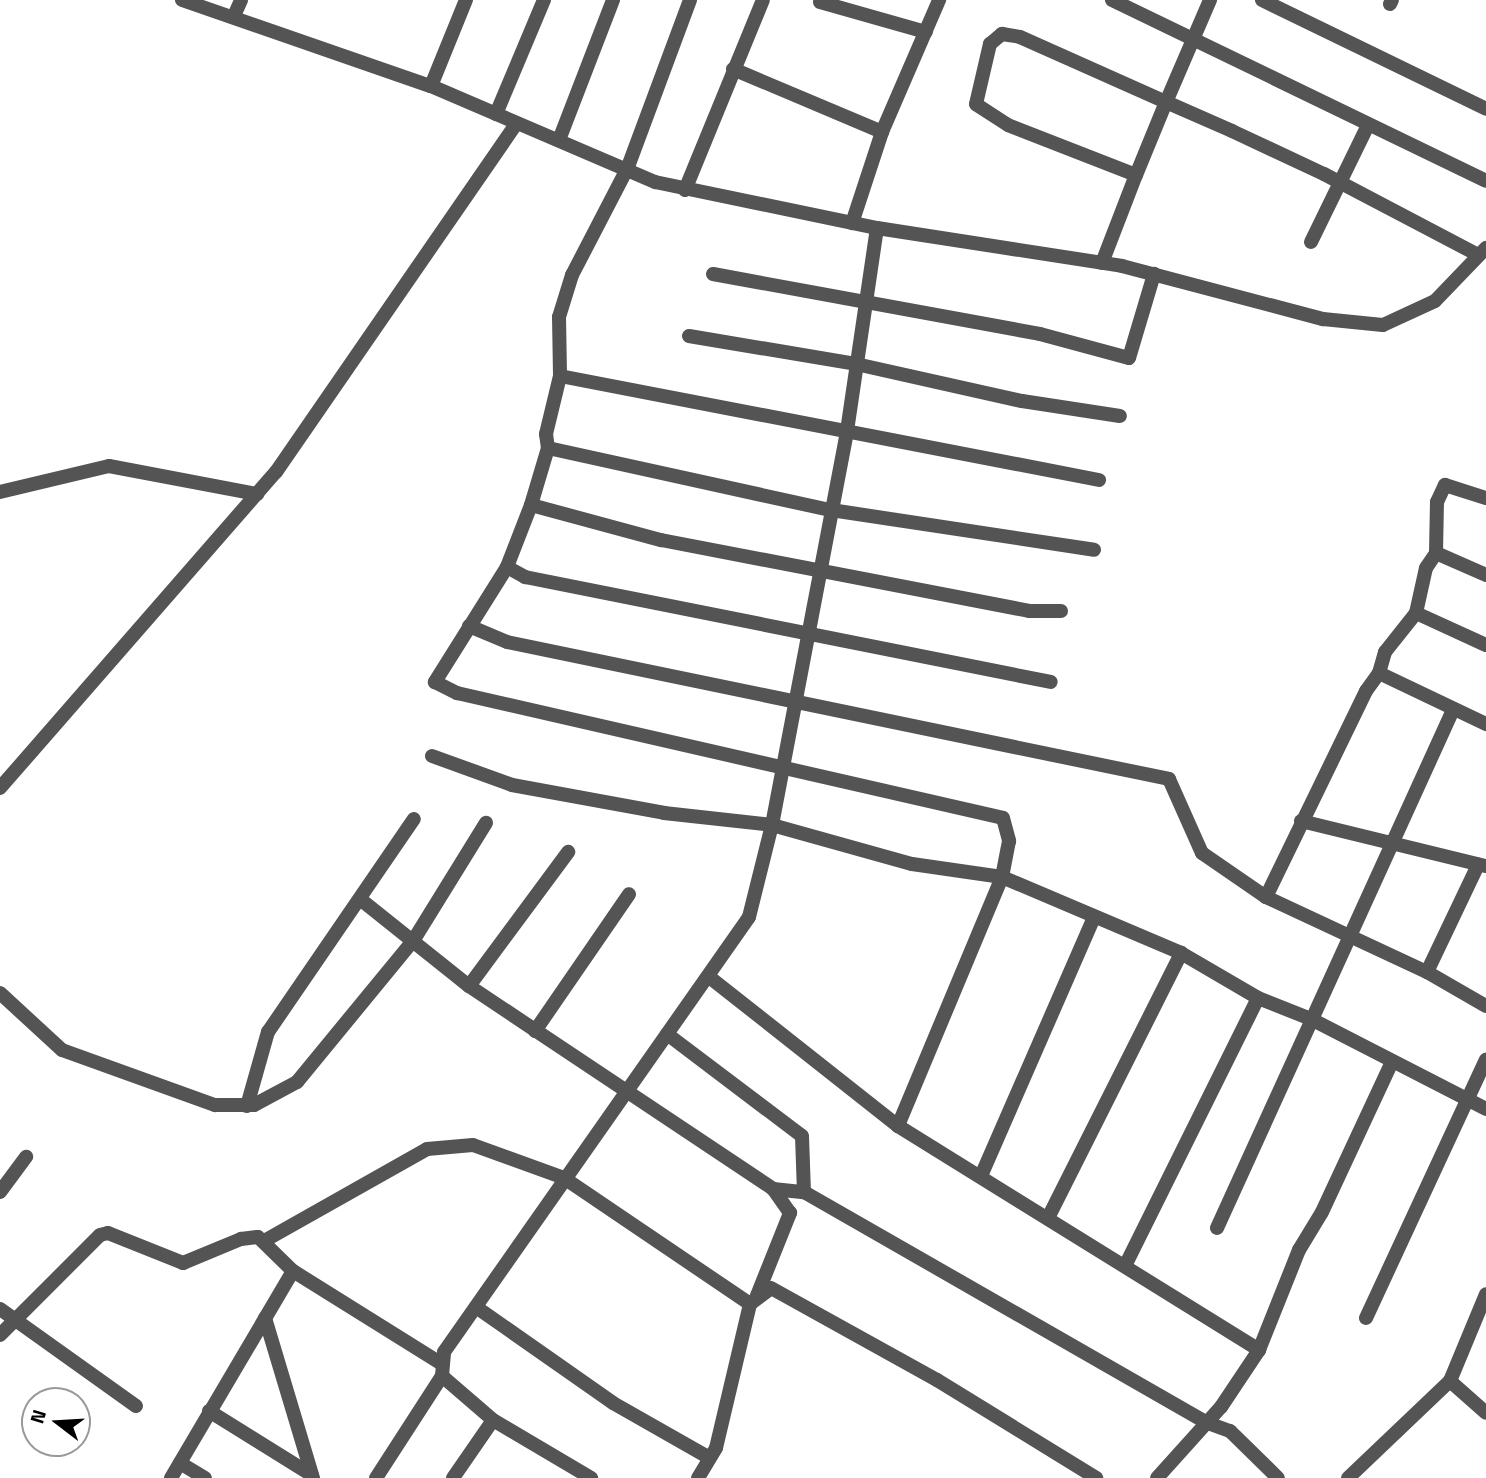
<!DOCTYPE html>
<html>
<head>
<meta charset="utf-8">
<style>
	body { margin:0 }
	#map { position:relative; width:1486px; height:1478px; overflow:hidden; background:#fff; font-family:"Titillium Web",sans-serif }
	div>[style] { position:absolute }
	.street>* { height:14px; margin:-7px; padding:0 7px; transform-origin:7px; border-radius:7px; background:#545454 }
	span { translate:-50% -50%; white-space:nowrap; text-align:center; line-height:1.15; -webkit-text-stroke:6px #fff; paint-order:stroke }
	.north { position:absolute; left:21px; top:1387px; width:70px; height:70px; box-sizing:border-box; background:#fff; border:2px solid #999; border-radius:50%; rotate:287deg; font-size:19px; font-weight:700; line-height:28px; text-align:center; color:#000 }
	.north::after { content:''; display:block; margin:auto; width:24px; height:32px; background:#000; clip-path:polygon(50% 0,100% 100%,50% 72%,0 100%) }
</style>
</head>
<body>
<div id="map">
	<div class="street">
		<div style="left:182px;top:0;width:263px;rotate:19.1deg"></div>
		<div style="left:431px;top:86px;width:244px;rotate:23.2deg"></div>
		<div style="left:655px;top:182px;width:227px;rotate:11.7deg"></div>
		<div style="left:877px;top:228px;width:248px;rotate:8.8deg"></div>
		<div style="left:1122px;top:266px;width:208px;rotate:14.8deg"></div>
		<div style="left:1323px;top:319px;width:60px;rotate:5.7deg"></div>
		<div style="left:1383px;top:325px;width:57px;rotate:-24.8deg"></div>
		<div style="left:1435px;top:301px;width:74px;rotate:-46.1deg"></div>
		<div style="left:690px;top:0;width:180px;rotate:110.4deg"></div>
		<div style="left:627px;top:169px;width:119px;rotate:117.4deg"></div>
		<div style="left:572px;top:275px;width:44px;rotate:107.2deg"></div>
		<div style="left:559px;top:317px;width:59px;rotate:89deg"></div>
		<div style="left:560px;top:376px;width:60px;rotate:103.6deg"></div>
		<div style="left:546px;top:434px;width:14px;rotate:82deg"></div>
		<div style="left:548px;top:448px;width:59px;rotate:106.6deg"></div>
		<div style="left:531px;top:505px;width:66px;rotate:111.2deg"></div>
		<div style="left:507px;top:567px;width:136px;rotate:122.1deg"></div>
		<div style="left:435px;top:682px;width:25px;rotate:27deg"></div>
		<div style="left:457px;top:693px;width:560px;rotate:12.89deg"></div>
		<div style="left:1003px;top:818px;width:24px;rotate:75deg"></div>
		<div style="left:1009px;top:841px;width:37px;rotate:101deg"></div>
		<div style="left:1002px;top:877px;width:270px;rotate:112.7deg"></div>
		<div style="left:898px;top:1126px;width:241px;rotate:-141.7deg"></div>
		<div style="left:1112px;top:0;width:415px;rotate:25.8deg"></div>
		<div style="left:1210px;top:0;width:111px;rotate:113.3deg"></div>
		<div style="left:1166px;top:102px;width:79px;rotate:112.3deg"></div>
		<div style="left:1136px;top:175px;width:137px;rotate:-158.7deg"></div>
		<div style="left:1008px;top:125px;width:38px;rotate:-147deg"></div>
		<div style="left:976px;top:104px;width:62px;rotate:-76.9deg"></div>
		<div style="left:990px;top:44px;width:16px;rotate:-40deg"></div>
		<div style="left:1002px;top:34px;width:18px;rotate:9deg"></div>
		<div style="left:1020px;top:37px;width:160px;rotate:24deg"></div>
		<div style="left:1166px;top:102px;width:72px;rotate:23.7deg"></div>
		<div style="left:1232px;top:131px;width:102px;rotate:25.1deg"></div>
		<div style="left:1324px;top:174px;width:174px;rotate:27.7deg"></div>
		<div style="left:1262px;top:0;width:249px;rotate:25.9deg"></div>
		<div style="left:820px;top:2px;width:110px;rotate:15.8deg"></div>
		<div style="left:1390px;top:4px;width:4px;rotate:-63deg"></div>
		<div style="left:234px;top:16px;width:17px;rotate:-66deg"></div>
		<div style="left:733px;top:69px;width:162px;rotate:22.9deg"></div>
		<div style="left:882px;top:132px;width:96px;rotate:108.2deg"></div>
		<div style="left:431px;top:86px;width:93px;rotate:-67.9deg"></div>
		<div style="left:496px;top:114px;width:124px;rotate:-67.2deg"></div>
		<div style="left:882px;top:132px;width:144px;rotate:-66.6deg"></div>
		<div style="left:559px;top:140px;width:150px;rotate:-68.9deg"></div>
		<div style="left:685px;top:190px;width:205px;rotate:-67.7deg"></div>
		<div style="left:1311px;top:242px;width:130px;rotate:-64deg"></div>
		<div style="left:1102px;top:263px;width:94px;rotate:-68.9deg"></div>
		<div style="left:713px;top:274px;width:332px;rotate:10.4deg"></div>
		<div style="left:1040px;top:334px;width:92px;rotate:15.1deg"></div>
		<div style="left:1129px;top:358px;width:88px;rotate:-73.4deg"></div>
		<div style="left:689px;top:336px;width:169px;rotate:9.5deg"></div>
		<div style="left:856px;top:364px;width:170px;rotate:12.6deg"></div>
		<div style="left:1022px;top:401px;width:99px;rotate:8.7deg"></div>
		<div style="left:560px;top:376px;width:549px;rotate:10.92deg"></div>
		<div style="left:548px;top:448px;width:290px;rotate:12.4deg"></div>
		<div style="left:831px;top:510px;width:266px;rotate:8.6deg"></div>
		<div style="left:0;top:492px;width:112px;rotate:-13.4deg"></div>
		<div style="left:109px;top:466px;width:151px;rotate:10.7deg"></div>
		<div style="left:531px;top:505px;width:135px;rotate:15.1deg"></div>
		<div style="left:661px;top:540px;width:375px;rotate:10.9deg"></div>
		<div style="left:1029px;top:611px;width:32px"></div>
		<div style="left:1436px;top:553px;width:55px;rotate:23.7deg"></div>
		<div style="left:507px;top:567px;width:21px;rotate:29deg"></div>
		<div style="left:525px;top:577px;width:536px;rotate:11.29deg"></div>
		<div style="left:1416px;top:613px;width:77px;rotate:24.6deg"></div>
		<div style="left:469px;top:626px;width:41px;rotate:22.8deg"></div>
		<div style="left:507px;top:642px;width:676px;rotate:11.69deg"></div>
		<div style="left:1169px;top:779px;width:81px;rotate:66deg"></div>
		<div style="left:1202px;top:853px;width:78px;rotate:34.5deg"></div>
		<div style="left:1266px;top:897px;width:229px;rotate:-64.1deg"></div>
		<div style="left:1366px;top:691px;width:22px;rotate:-54deg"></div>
		<div style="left:1379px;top:673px;width:22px;rotate:-74deg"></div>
		<div style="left:1385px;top:652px;width:50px;rotate:-51.5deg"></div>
		<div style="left:1416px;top:613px;width:46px;rotate:-77.5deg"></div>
		<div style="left:1426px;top:568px;width:18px;rotate:-56deg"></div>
		<div style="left:1436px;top:553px;width:51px;rotate:-88.9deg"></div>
		<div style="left:1437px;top:502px;width:19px;rotate:-65deg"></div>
		<div style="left:1445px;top:485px;width:43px;rotate:17.6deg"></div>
		<div style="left:1379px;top:673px;width:119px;rotate:25.5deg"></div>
		<div style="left:432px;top:756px;width:85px;rotate:19.9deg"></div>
		<div style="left:512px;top:785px;width:155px;rotate:10.4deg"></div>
		<div style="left:664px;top:813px;width:109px;rotate:6.3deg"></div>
		<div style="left:772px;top:825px;width:145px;rotate:15.6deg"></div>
		<div style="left:912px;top:864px;width:91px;rotate:8.2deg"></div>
		<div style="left:1002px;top:877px;width:194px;rotate:23deg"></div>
		<div style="left:1181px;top:953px;width:89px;rotate:30.3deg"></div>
		<div style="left:1258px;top:998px;width:57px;rotate:21.6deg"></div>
		<div style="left:1311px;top:1019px;width:197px;rotate:27.2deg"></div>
		<div style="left:0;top:788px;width:420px;rotate:-48.9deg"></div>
		<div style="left:276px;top:472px;width:423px;rotate:-55.4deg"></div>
		<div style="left:1301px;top:821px;width:190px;rotate:13.7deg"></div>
		<div style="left:1266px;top:897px;width:178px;rotate:25deg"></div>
		<div style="left:1427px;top:972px;width:68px;rotate:30deg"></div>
		<div style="left:360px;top:899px;width:139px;rotate:38.6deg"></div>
		<div style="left:469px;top:986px;width:366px;rotate:33.7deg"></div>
		<div style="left:773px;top:1189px;width:31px;rotate:6deg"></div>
		<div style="left:804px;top:1192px;width:462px;rotate:29.8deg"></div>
		<div style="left:1205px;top:1422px;width:27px;rotate:20deg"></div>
		<div style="left:1230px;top:1431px;width:67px;rotate:44.4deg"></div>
		<div style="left:1427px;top:972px;width:119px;rotate:-64.5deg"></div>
		<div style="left:469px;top:986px;width:167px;rotate:-53.5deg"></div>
		<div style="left:0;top:993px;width:84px;rotate:42.6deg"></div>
		<div style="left:62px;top:1050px;width:163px;rotate:19.8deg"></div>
		<div style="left:215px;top:1105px;width:39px"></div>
		<div style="left:254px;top:1105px;width:49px;rotate:-28.1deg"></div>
		<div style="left:297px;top:1082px;width:183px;rotate:-50.6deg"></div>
		<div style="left:413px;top:941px;width:139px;rotate:-58.3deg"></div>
		<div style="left:535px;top:1031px;width:166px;rotate:-55.5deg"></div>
		<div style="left:667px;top:1034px;width:169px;rotate:37.1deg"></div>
		<div style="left:802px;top:1136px;width:56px;rotate:88deg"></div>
		<div style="left:247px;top:1106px;width:77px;rotate:-74.2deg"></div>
		<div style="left:268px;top:1032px;width:258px;rotate:-55.6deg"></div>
		<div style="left:898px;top:1126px;width:425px;rotate:31.8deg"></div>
		<div style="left:981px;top:1176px;width:283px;rotate:-66.4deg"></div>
		<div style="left:0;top:1192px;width:44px;rotate:-53.4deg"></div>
		<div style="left:1048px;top:1218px;width:297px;rotate:-63.3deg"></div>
		<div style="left:1217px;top:1228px;width:569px;rotate:-65.51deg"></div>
		<div style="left:264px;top:1241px;width:187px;rotate:-29.4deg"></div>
		<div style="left:427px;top:1149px;width:46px;rotate:-5deg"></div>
		<div style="left:473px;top:1145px;width:97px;rotate:19.9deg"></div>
		<div style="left:564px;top:1178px;width:225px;rotate:34.1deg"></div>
		<div style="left:1125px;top:1266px;width:299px;rotate:-63.6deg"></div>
		<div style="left:756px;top:1298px;width:92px;rotate:-68.2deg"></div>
		<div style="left:790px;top:1213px;width:29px;rotate:-125deg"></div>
		<div style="left:476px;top:1307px;width:167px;rotate:35deg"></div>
		<div style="left:613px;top:1403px;width:109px;rotate:29.6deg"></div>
		<div style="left:0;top:1309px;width:167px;rotate:35.5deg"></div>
		<div style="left:265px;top:1318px;width:167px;rotate:73.3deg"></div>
		<div style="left:1366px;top:1318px;width:285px;rotate:-65.1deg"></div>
		<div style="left:0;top:1335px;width:141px;rotate:-45deg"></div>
		<div style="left:100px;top:1235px;width:8px;rotate:-14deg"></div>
		<div style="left:108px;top:1233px;width:81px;rotate:21.8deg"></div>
		<div style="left:183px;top:1263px;width:63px;rotate:-22.5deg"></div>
		<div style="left:241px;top:1239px;width:17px;rotate:-7deg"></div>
		<div style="left:258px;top:1237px;width:49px;rotate:44.2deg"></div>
		<div style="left:442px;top:1376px;width:67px;rotate:40.8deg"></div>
		<div style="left:493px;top:1420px;width:114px;rotate:30.6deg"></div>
		<div style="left:1450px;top:1381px;width:48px;rotate:41.6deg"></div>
		<div style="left:209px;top:1411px;width:121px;rotate:31.9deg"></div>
		<div style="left:180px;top:1463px;width:29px;rotate:31deg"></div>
		<div style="left:171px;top:1478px;width:240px;rotate:-59.5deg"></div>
		<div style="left:293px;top:1271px;width:173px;rotate:32deg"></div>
		<div style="left:376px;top:1478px;width:121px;rotate:-57.1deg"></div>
		<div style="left:442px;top:1376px;width:24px;rotate:-85deg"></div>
		<div style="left:444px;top:1352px;width:531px;rotate:-54.96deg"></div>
		<div style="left:749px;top:917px;width:95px;rotate:-76deg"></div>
		<div style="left:772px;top:825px;width:401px;rotate:-79.2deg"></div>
		<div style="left:847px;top:431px;width:205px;rotate:-81.6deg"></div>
		<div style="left:453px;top:1478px;width:70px;rotate:-55.4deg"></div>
		<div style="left:698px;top:1478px;width:35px;rotate:-59deg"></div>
		<div style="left:716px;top:1448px;width:148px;rotate:-76.7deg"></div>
		<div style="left:750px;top:1304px;width:26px;rotate:-37deg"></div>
		<div style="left:771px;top:1288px;width:190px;rotate:29deg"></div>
		<div style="left:937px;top:1380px;width:187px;rotate:31.6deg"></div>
		<div style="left:1157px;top:1478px;width:96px;rotate:-48deg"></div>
		<div style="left:1221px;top:1407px;width:69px;rotate:-56.3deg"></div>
		<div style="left:1259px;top:1350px;width:108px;rotate:-68.2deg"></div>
		<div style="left:1299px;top:1250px;width:44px;rotate:-58.8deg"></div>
		<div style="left:1322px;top:1212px;width:166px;rotate:-65deg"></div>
		<div style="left:1348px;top:1478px;width:141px;rotate:-43.6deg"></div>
		<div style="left:1450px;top:1381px;width:94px;rotate:-67.5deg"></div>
	</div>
	<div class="north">N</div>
</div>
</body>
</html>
